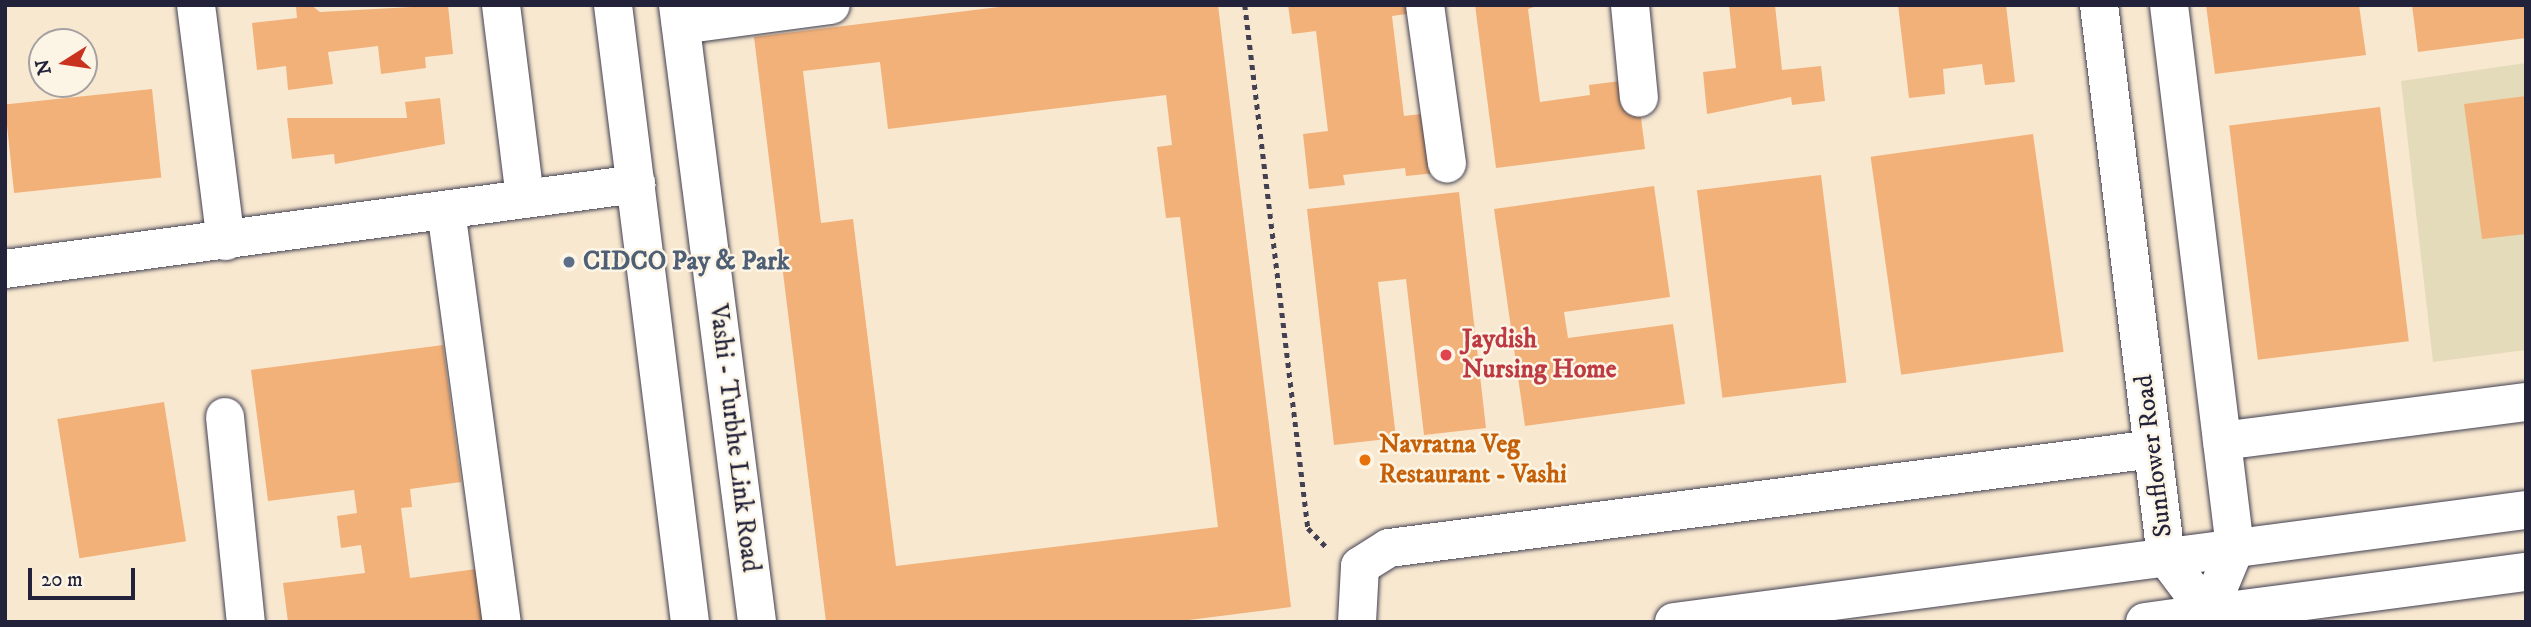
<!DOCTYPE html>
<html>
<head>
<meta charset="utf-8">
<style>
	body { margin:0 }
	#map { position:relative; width:2531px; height:627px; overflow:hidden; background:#f8e8d0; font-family:"IM FELL DW Pica",serif }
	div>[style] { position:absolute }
	.built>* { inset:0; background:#e4dbba }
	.building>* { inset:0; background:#f2b179; transform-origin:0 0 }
	.path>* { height:4.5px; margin-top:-2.25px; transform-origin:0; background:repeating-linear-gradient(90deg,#424051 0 5px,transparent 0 10px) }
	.roads { filter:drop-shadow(0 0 2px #424051) drop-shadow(0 0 2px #424051) }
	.minor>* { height:38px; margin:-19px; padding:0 19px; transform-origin:19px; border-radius:19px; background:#fff }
	.major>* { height:38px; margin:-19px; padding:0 19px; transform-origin:19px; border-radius:19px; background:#fff }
	.dots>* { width:19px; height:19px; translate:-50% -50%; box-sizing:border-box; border:4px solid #fcf5e5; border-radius:50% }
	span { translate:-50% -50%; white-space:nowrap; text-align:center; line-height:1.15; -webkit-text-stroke:5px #fcf5e5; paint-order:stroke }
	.service-label { font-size:26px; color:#4e5e75; font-weight:700 }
	.left { translate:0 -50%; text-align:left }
	.health-label { font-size:26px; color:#be3a42; font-weight:700 }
	.street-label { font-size:26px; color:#22223b }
	.food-label { font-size:26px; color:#c56008; font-weight:700 }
	.frame { position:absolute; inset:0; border:7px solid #22223b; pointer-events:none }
	.north { position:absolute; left:28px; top:28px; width:70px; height:70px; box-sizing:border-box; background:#fcf5e5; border:2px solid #a5a1a1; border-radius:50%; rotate:258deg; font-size:19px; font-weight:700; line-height:28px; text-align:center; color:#22223b }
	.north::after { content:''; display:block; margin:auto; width:24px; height:32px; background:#c8321e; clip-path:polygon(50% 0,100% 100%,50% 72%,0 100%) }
	.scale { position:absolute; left:28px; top:568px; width:107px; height:32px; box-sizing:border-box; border:4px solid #22223b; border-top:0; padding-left:9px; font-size:21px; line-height:24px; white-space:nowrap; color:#22223b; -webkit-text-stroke:5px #fcf5e5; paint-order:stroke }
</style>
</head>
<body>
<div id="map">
	<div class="built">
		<div style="clip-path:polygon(2526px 63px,2526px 350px,2433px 362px,2401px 81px)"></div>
	</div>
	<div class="building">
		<div style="clip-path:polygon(311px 5px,320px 12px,448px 5px,453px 54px,425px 57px,426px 68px,381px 74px,378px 46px,328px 52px,333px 84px,288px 90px,286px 66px,257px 70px,252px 23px,297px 18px,296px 7px)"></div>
		<div style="clip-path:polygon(evenodd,1015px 5px,1218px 5px,1291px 607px,1173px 622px,826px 622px,754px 37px,1015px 5px,880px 62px,888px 129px,1166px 95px,1172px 145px,1157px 147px,1166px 218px,1180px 217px,1218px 527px,896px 566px,853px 219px,821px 223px,803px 71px,880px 62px)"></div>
		<div style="clip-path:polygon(1288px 5px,1420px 5px,1421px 12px,1392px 16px,1404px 116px,1430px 113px,1437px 173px,1406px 176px,1405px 168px,1343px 175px,1345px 185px,1309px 189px,1303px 134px,1328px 131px,1316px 31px,1292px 34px)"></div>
		<div style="clip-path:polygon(1475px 5px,1540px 5px,1528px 9px,1540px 102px,1590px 95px,1589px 85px,1636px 79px,1645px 149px,1496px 168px)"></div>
		<div style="clip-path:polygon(1729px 5px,1775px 5px,1782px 70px,1821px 66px,1825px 101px,1792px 105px,1791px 97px,1707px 114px,1703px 72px,1736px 68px)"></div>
		<div style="clip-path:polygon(1898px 5px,2006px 5px,2015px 82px,1985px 85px,1982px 64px,1943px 69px,1945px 94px,1909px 98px)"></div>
		<div style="clip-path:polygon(2206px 5px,2359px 5px,2366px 55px,2215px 74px)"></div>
		<div style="clip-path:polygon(2412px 5px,2526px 5px,2526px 38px,2418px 52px)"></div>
		<div style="left:152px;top:89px;width:89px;height:148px;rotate:84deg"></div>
		<div style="clip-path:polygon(2526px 96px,2526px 234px,2482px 239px,2464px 104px)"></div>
		<div style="clip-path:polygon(440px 98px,445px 144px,335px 164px,334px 154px,292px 159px,287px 118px,407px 118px,405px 102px)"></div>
		<div style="left:2380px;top:107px;width:236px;height:152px;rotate:83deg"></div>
		<div style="left:2033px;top:134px;width:220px;height:164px;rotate:82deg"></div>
		<div style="left:1821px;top:175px;width:209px;height:125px;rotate:83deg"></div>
		<div style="clip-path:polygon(1654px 186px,1670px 297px,1564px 312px,1568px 338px,1673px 324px,1685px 404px,1525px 426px,1494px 209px)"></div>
		<div style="clip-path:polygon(1459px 192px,1486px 428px,1424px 435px,1406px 279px,1378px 282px,1396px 438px,1334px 445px,1307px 209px)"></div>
		<div style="clip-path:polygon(443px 345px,461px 482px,410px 489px,412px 507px,401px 508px,410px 578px,476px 569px,483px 622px,288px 622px,283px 583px,365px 573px,361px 545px,341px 548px,337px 516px,357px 513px,354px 490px,268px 501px,251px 370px)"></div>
		<div style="left:164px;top:402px;width:141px;height:108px;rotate:81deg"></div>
	</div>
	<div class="path">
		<div style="left:1245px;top:5px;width:527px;rotate:83.13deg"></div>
		<div style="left:1308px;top:528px;width:29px;rotate:46deg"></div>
	</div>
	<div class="roads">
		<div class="minor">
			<div style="left:196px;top:5px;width:238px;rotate:82.8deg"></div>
			<div style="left:501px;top:5px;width:195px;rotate:82.9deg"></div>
			<div style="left:1425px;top:5px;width:160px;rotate:82.1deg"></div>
			<div style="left:1630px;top:5px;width:93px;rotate:84.5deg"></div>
			<div style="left:681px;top:25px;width:151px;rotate:-7.6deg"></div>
			<div style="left:446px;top:210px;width:416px;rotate:82.3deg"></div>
			<div style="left:5px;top:269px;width:637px;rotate:-7.67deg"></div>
			<div style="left:225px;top:417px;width:206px;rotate:84.2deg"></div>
			<div style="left:2222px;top:441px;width:306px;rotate:-7.3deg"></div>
			<div style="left:1357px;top:622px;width:56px;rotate:-86.9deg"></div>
			<div style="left:1360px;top:566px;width:34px;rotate:-32deg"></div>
			<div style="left:1389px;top:548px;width:770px;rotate:-7.38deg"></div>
		</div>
		<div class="major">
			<div style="left:613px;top:5px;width:622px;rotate:82.89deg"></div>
			<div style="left:678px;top:5px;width:622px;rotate:82.7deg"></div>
			<div style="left:2099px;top:5px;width:556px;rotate:83.08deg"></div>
			<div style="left:2166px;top:557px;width:70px;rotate:53.1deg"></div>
			<div style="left:2169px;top:5px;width:547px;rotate:83.07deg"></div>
			<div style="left:2235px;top:548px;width:70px;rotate:112.6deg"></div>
			<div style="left:1674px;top:622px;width:859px;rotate:-7.49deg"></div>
			<div style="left:2145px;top:622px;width:384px;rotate:-7.5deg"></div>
		</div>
	</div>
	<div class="dots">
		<div style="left:569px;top:262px;background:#5c6f8a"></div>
		<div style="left:1446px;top:355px;background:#e0444e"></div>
		<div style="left:1365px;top:460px;background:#e8710a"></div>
	</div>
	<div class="service-label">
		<span class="left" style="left:583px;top:262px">CIDCO Pay &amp; Park</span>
	</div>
	<div class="health-label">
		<span class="left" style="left:1462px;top:355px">Jaydish<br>Nursing Home</span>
	</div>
	<div class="street-label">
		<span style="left:734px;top:438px;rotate:83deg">Vashi - Turbhe Link Road</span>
		<span style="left:2154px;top:456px;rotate:-97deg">Sunflower Road</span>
	</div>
	<div class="food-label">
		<span class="left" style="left:1379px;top:460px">Navratna Veg<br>Restaurant - Vashi</span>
	</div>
	<div class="frame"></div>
	<div class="north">N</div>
	<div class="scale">20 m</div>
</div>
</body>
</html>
